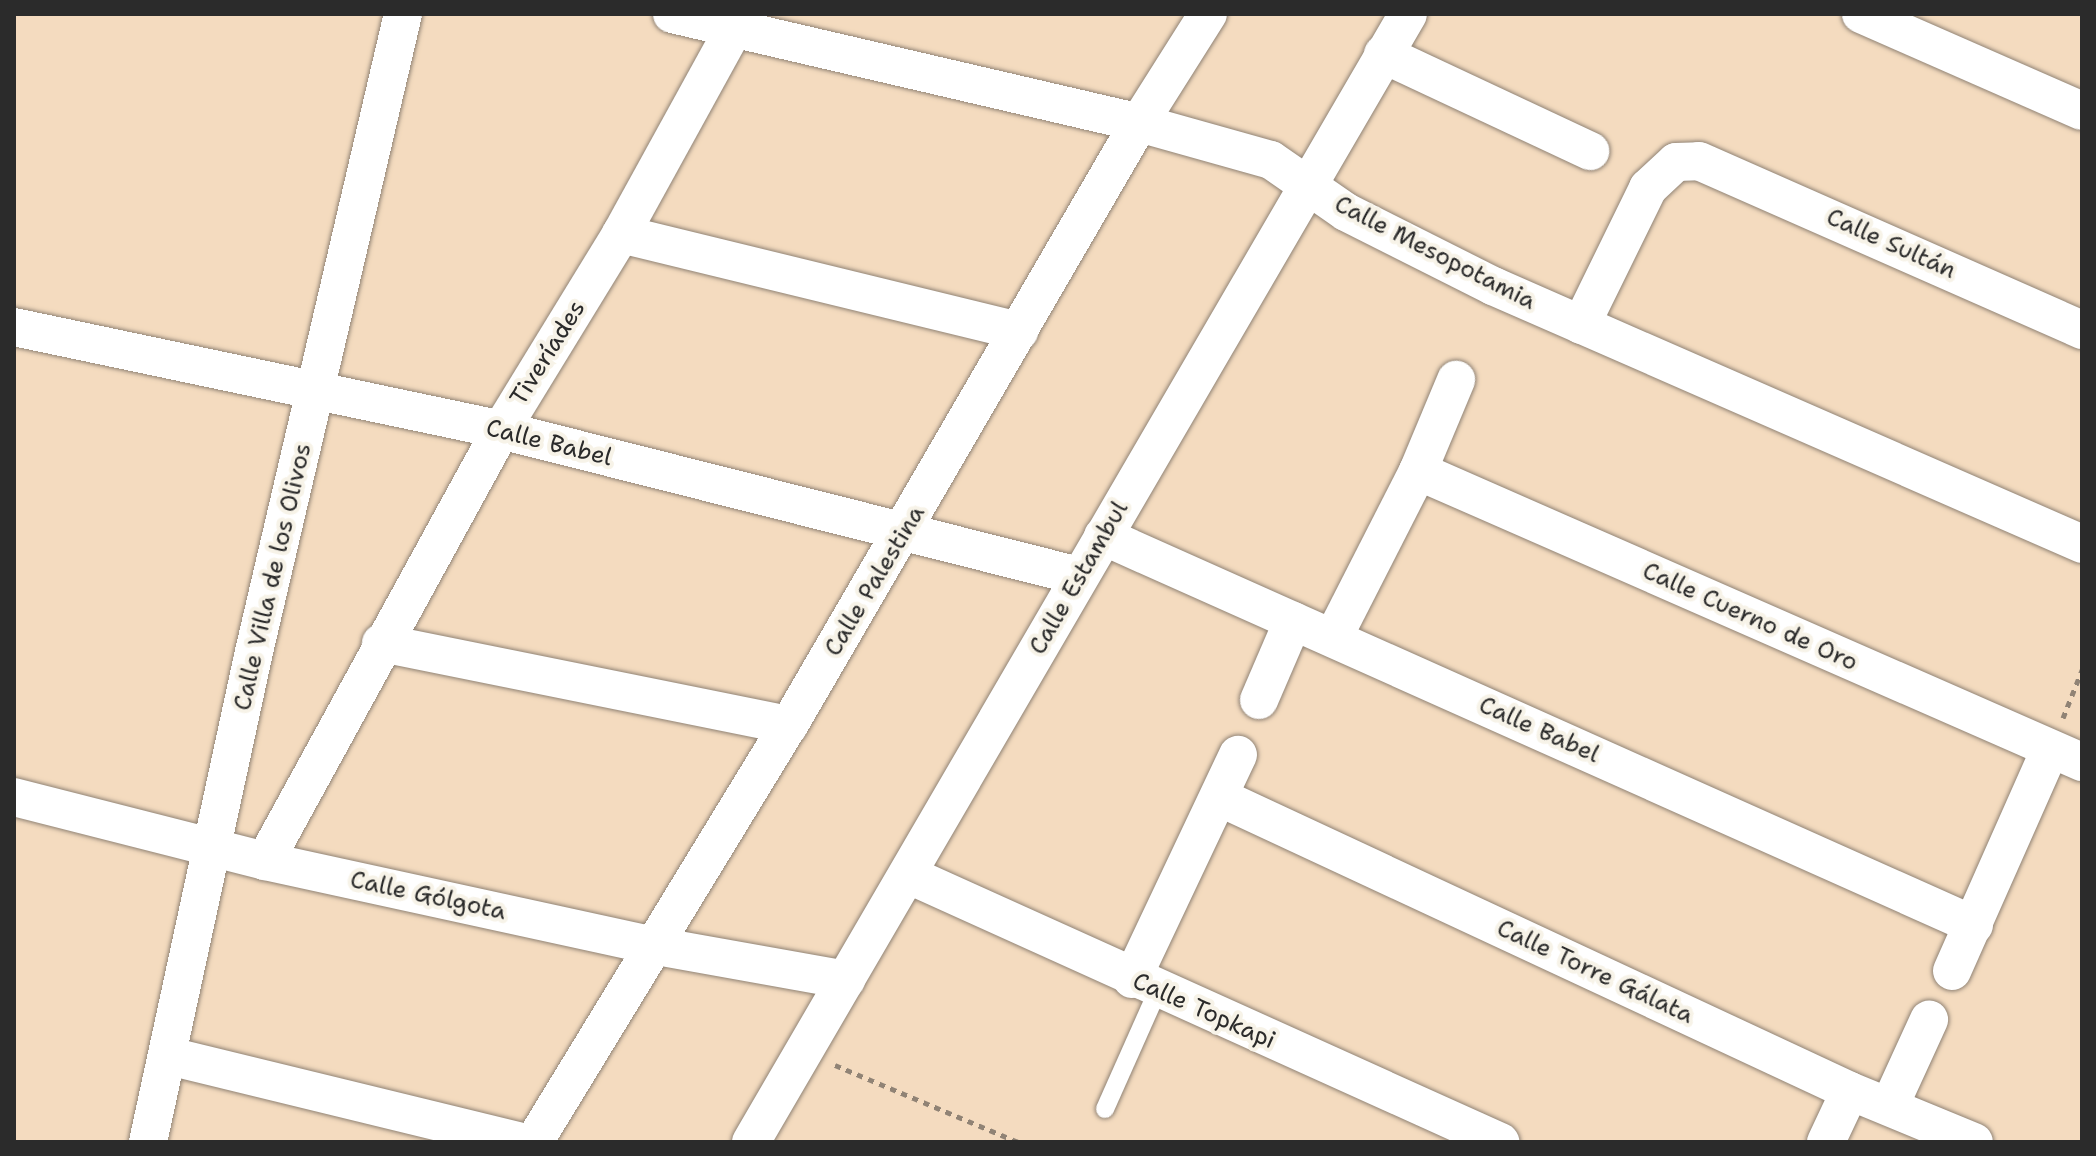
<!DOCTYPE html>
<html>
<head>
<meta charset="utf-8">
<style>
	body { margin:0 }
	#map { position:relative; width:2096px; height:1156px; overflow:hidden; background:#f4dbbf; font-family:"Shantell Sans",sans-serif }
	div>[style] { position:absolute }
	.path>* { height:5px; margin-top:-2.5px; transform-origin:0; background:repeating-linear-gradient(90deg,#908375 0 6px,transparent 0 12px) }
	.roads { filter:drop-shadow(0 0 2px #908375) drop-shadow(0 0 2px #908375) }
	.service>* { height:18px; margin:-9px; padding:0 9px; transform-origin:9px; border-radius:9px; background:#fff }
	.minor>* { height:38px; margin:-19px; padding:0 19px; transform-origin:19px; border-radius:19px; background:#fff }
	span { translate:-50% -50%; white-space:nowrap; text-align:center; line-height:1.15; -webkit-text-stroke:8px #f7f3e8; paint-order:stroke }
	.street-label { font-size:24px; color:#2b2b2b }
	.frame { position:absolute; inset:0; border:16px solid #2b2b2b; pointer-events:none }
</style>
</head>
<body>
<div id="map">
	<div class="path">
		<div style="left:2063px;top:718px;width:52px;rotate:-68.4deg"></div>
		<div style="left:835px;top:1065px;width:199px;rotate:22.8deg"></div>
	</div>
	<div class="roads">
		<div class="service">
			<div style="left:1105px;top:1109px;width:130px;rotate:-66deg"></div>
		</div>
		<div class="minor">
			<div style="left:672px;top:14px;width:480px;rotate:13.1deg"></div>
			<div style="left:1139px;top:123px;width:137px;rotate:15.7deg"></div>
			<div style="left:1271px;top:160px;width:91px;rotate:34.7deg"></div>
			<div style="left:1346px;top:212px;width:165px;rotate:26.7deg"></div>
			<div style="left:1493px;top:286px;width:643px;rotate:23.65deg"></div>
			<div style="left:1861px;top:14px;width:241px;rotate:23.7deg"></div>
			<div style="left:1383px;top:54px;width:229px;rotate:25.1deg"></div>
			<div style="left:621px;top:234px;width:410px;rotate:13.7deg"></div>
			<div style="left:1581px;top:325px;width:153px;rotate:-63.9deg"></div>
			<div style="left:1648px;top:188px;width:38px;rotate:-43deg"></div>
			<div style="left:1676px;top:162px;width:23px;rotate:-2deg"></div>
			<div style="left:1699px;top:161px;width:419px;rotate:23.8deg"></div>
			<div style="left:14px;top:327px;width:498px;rotate:11.9deg"></div>
			<div style="left:501px;top:430px;width:596px;rotate:14.18deg"></div>
			<div style="left:1418px;top:471px;width:725px;rotate:23.67deg"></div>
			<div style="left:1103px;top:536px;width:954px;rotate:24.07deg"></div>
			<div style="left:1333px;top:638px;width:187px;rotate:-63deg"></div>
			<div style="left:1418px;top:471px;width:99px;rotate:-67.3deg"></div>
			<div style="left:381px;top:643px;width:416px;rotate:11.4deg"></div>
			<div style="left:1259px;top:700px;width:86px;rotate:-66.7deg"></div>
			<div style="left:14px;top:797px;width:259px;rotate:14.3deg"></div>
			<div style="left:265px;top:861px;width:400px;rotate:12.3deg"></div>
			<div style="left:656px;top:946px;width:193px;rotate:10.1deg"></div>
			<div style="left:1219px;top:797px;width:696px;rotate:24.98deg"></div>
			<div style="left:1850px;top:1091px;width:134px;rotate:22.4deg"></div>
			<div style="left:265px;top:861px;width:491px;rotate:-61.3deg"></div>
			<div style="left:501px;top:430px;width:230px;rotate:-58.5deg"></div>
			<div style="left:621px;top:234px;width:251px;rotate:-61.2deg"></div>
			<div style="left:909px;top:875px;width:649px;rotate:24.31deg"></div>
			<div style="left:1952px;top:971px;width:242px;rotate:-66.1deg"></div>
			<div style="left:1132px;top:979px;width:248px;rotate:-64.7deg"></div>
			<div style="left:169px;top:1056px;width:362px;rotate:13.7deg"></div>
			<div style="left:1890px;top:1105px;width:94px;rotate:-65.4deg"></div>
			<div style="left:148px;top:1142px;width:497px;rotate:-77.8deg"></div>
			<div style="left:253px;top:656px;width:659px;rotate:-76.85deg"></div>
			<div style="left:534px;top:1142px;width:489px;rotate:-58.6deg"></div>
			<div style="left:789px;top:725px;width:696px;rotate:-59.83deg"></div>
			<div style="left:1139px;top:123px;width:129px;rotate:-57.7deg"></div>
			<div style="left:751px;top:1142px;width:1305px;rotate:-59.78deg"></div>
			<div style="left:1826px;top:1142px;width:56px;rotate:-64.8deg"></div>
		</div>
	</div>
	<div class="street-label">
		<span style="left:1891px;top:244px;rotate:24deg">Calle Sultán</span>
		<span style="left:1435px;top:253px;rotate:27deg">Calle Mesopotamia</span>
		<span style="left:548px;top:353px;rotate:-58deg">Tiveríades</span>
		<span style="left:549px;top:443px;rotate:14deg">Calle Babel</span>
		<span style="left:273px;top:577px;rotate:-77deg">Calle Villa de los Olivos</span>
		<span style="left:1079px;top:578px;rotate:-60deg">Calle Estambul</span>
		<span style="left:875px;top:581px;rotate:-59deg">Calle Palestina</span>
		<span style="left:1750px;top:617px;rotate:24deg">Calle Cuerno de Oro</span>
		<span style="left:1539px;top:730px;rotate:24deg">Calle Babel</span>
		<span style="left:428px;top:896px;rotate:12deg">Calle Gólgota</span>
		<span style="left:1595px;top:972px;rotate:25deg">Calle Torre Gálata</span>
		<span style="left:1204px;top:1011px;rotate:24deg">Calle Topkapi</span>
	</div>
	<div class="frame"></div>
</div>
</body>
</html>
